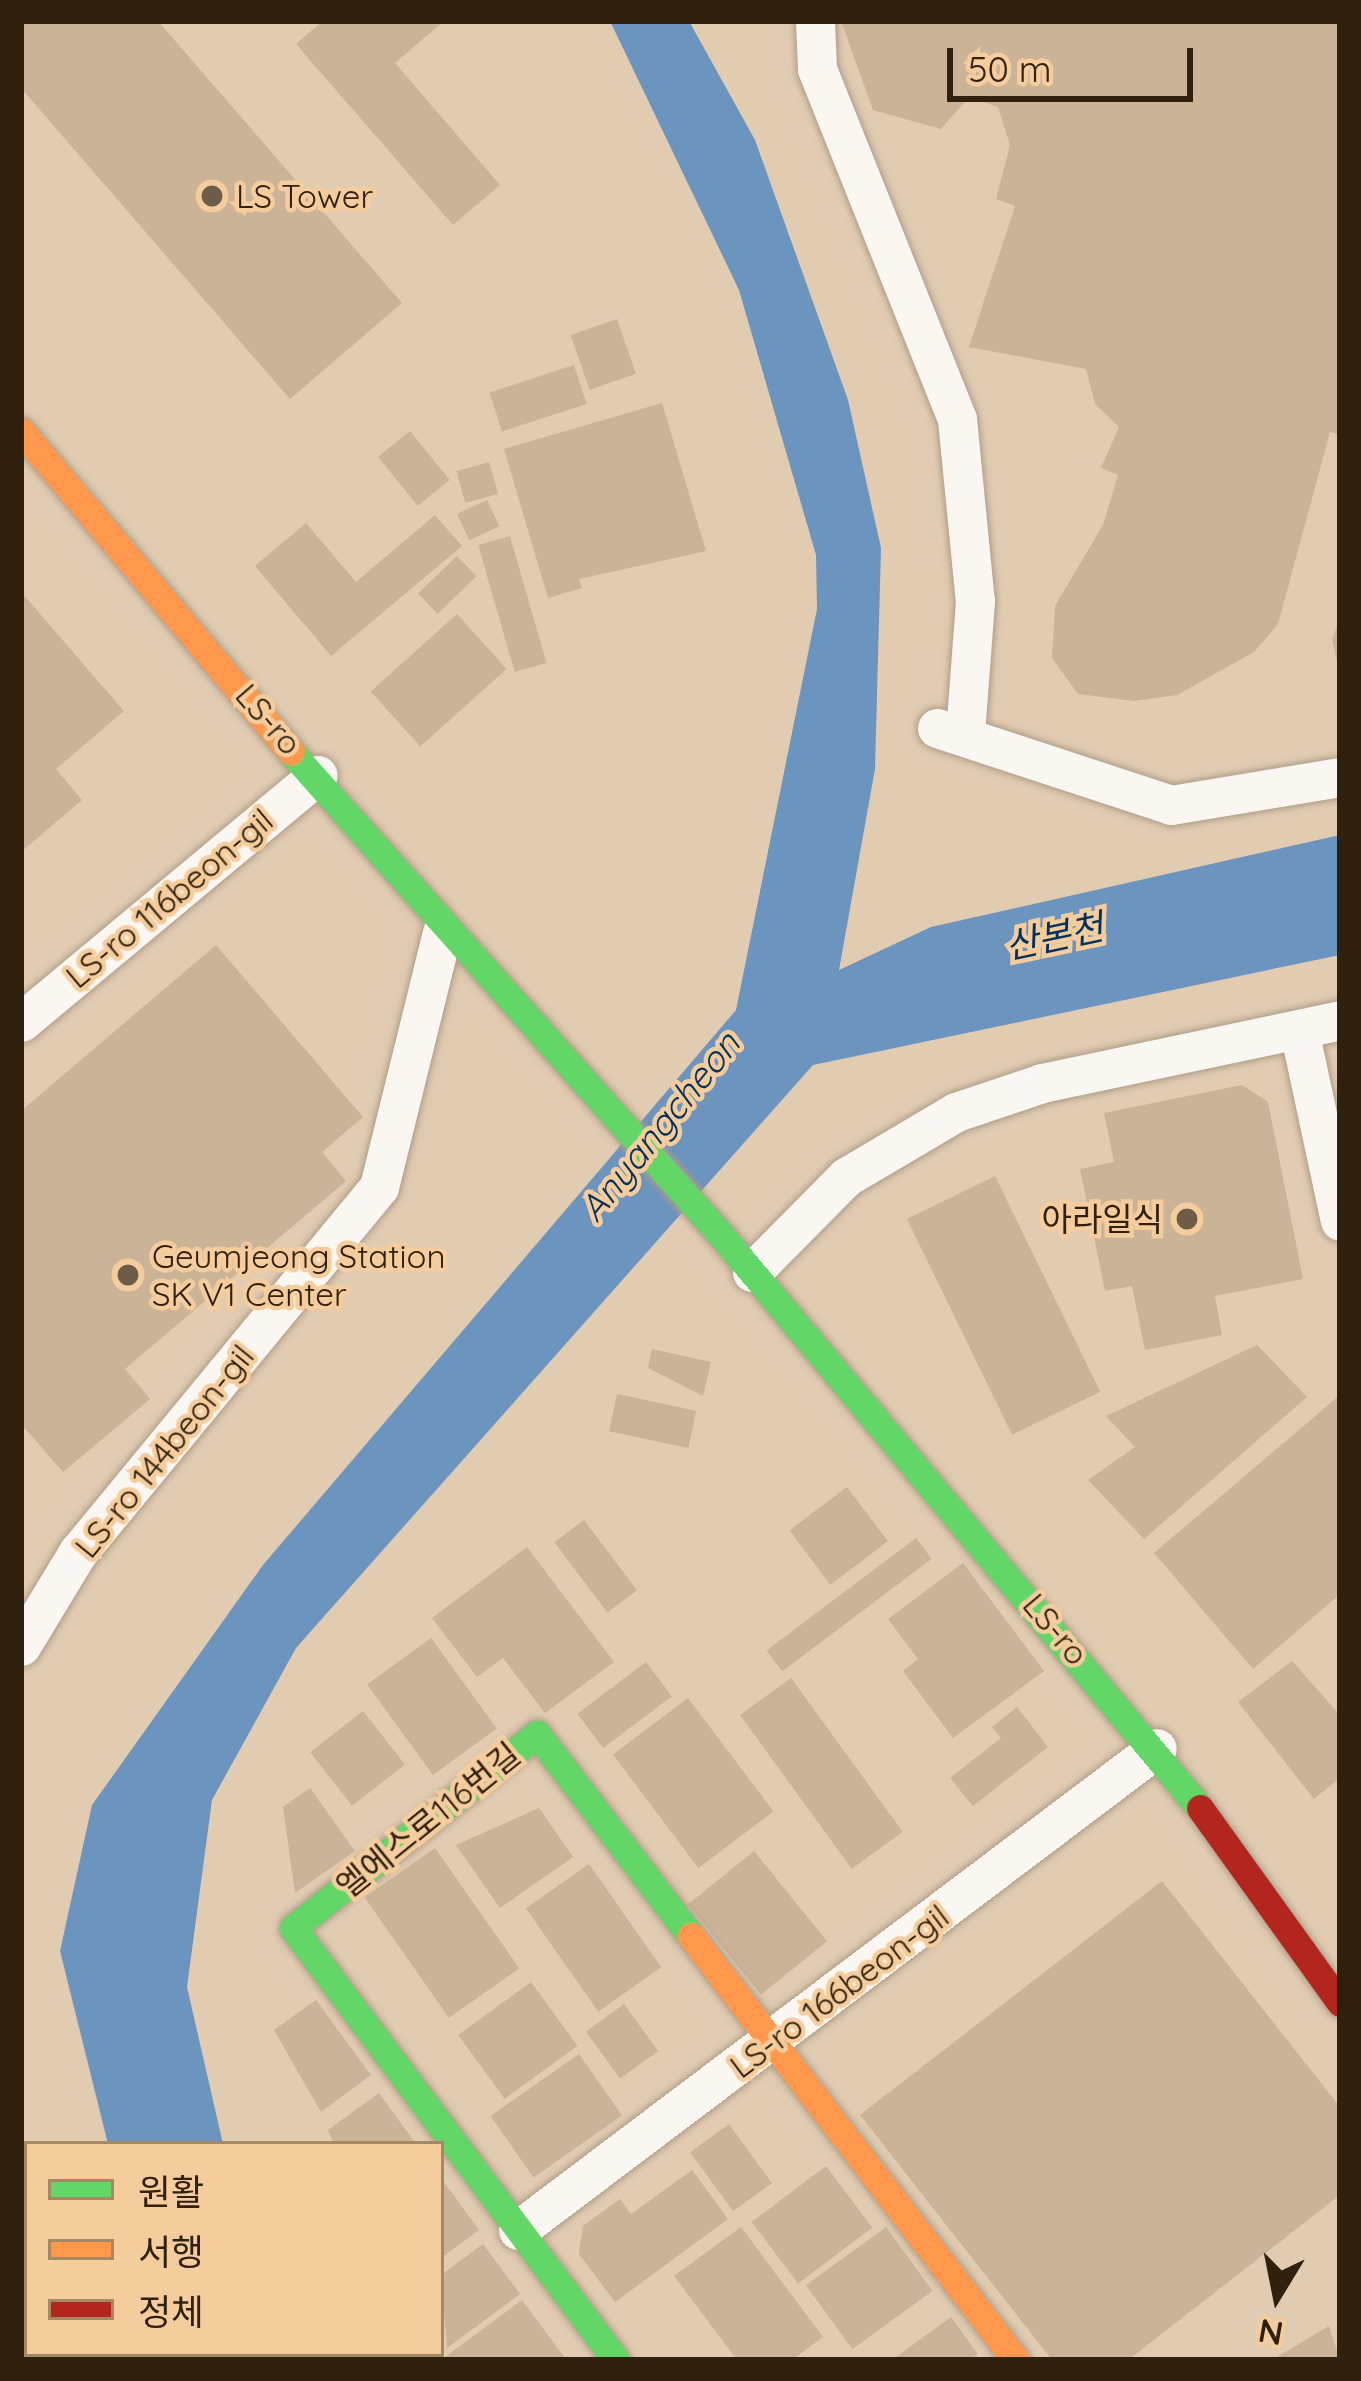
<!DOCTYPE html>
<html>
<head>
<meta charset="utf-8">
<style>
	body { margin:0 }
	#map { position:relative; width:1361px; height:2381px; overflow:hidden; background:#e1cbb1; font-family:Quicksand,"Noto Sans KR",sans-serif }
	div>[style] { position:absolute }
	.water>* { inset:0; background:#6b94be; transform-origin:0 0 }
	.building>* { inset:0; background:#cab397; transform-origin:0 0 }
	.roads { filter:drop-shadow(0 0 3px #af9e89) drop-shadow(0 0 3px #af9e89) }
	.street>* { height:39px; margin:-19.5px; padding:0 19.5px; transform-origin:19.5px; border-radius:19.5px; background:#faf7f3 }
	.fast>* { height:27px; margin:-13.5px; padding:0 13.5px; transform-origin:13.5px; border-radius:13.5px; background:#63d668 }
	.slow>* { height:27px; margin:-13.5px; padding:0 13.5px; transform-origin:13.5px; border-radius:13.5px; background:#ff974d }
	.jam>* { height:27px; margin:-13.5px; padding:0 13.5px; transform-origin:13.5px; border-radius:13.5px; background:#b3261e }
	.dots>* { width:33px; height:33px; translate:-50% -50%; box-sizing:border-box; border:6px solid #f5cd9d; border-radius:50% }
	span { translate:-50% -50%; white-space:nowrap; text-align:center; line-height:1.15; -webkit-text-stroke:9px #f5cd9d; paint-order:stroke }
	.poi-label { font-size:33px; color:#2f210e }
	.left { translate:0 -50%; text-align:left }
	.right { translate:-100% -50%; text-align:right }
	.street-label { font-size:33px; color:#2f210e }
	.water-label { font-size:36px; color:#00315f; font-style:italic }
	.frame { position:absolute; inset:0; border:24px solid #2f210e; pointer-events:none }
	.legend { position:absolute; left:24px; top:2141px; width:420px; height:216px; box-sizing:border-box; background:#f5cd9d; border:3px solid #a68864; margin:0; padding:15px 21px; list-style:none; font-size:36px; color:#2f210e }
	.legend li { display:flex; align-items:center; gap:24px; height:60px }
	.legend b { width:60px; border:3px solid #a68864 }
	.north { position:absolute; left:1217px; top:2237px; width:120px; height:120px; -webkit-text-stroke:9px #f5cd9d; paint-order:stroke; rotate:190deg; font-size:33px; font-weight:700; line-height:48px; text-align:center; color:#2f210e }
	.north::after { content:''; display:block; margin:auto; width:42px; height:54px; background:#2f210e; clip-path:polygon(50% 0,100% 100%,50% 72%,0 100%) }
	.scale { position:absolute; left:947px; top:48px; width:246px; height:54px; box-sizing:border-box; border:6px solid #2f210e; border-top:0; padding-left:15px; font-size:36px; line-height:42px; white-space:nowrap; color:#2f210e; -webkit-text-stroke:9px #f5cd9d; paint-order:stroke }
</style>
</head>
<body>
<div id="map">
	<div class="water">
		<div style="clip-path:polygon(610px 21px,689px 21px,755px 140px,848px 400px,881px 548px,875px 769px,839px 970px,931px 927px,1340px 835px,1340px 955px,813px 1065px,296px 1648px,212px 1800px,187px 1987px,223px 2144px,108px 2144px,60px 1951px,92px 1805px,263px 1565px,736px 1010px,817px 609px,816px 555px,739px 290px)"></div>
		<div style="left:193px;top:2354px;width:93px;height:7px"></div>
	</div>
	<div class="building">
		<div style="clip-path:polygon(21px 21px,158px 21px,402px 303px,290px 399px,21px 88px)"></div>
		<div style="clip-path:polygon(323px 21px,444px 21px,395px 63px,500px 185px,453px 225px,296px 44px)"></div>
		<div style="clip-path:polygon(841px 21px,1340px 21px,1340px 435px,1330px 432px,1278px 624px,1254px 652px,1177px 695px,1134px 701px,1078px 694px,1052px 658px,1055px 606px,1103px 525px,1118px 475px,1101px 468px,1119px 427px,1095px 404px,1086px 369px,969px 347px,1015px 206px,996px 199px,1010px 145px,998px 107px,969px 97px,941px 129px,873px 110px)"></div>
		<div style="left:617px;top:319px;width:58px;height:49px;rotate:71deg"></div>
		<div style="left:574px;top:365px;width:41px;height:89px;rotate:72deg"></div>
		<div style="clip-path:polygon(662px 403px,706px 551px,579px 579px,582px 588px,548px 598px,504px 449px)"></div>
		<div style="left:410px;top:431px;width:63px;height:41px;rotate:51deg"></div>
		<div style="left:489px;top:462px;width:33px;height:34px;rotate:74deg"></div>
		<div style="left:487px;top:500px;width:29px;height:33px;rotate:65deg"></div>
		<div style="clip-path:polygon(435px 515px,462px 546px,331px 656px,255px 566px,306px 523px,356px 582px)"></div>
		<div style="left:510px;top:536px;width:132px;height:33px;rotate:74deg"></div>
		<div style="left:457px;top:556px;width:28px;height:54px;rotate:46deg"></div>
		<div style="clip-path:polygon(21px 592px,124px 711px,56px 769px,82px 800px,21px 852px)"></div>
		<div style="left:457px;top:614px;width:74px;height:116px;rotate:48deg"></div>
		<div style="clip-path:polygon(1340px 618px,1340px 665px,1338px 665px,1332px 640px)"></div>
		<div style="clip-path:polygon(216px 945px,363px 1117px,322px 1152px,346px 1181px,125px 1369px,150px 1399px,63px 1472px,21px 1424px,21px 1111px)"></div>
		<div style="clip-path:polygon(1242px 1085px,1268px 1102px,1303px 1279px,1215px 1296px,1222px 1335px,1145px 1350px,1132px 1286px,1105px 1291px,1080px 1169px,1114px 1162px,1104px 1113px)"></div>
		<div style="left:995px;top:1176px;width:240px;height:98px;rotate:64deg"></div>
		<div style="clip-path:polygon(1257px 1345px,1307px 1397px,1144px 1539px,1088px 1480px,1135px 1447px,1106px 1416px)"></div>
		<div style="clip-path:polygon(652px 1349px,711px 1362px,703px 1396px,648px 1368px)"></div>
		<div style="left:617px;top:1394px;width:81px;height:38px;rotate:12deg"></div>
		<div style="clip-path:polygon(1340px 1395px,1340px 1594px,1253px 1669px,1154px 1553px)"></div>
		<div style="left:847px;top:1487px;width:68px;height:72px;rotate:53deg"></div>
		<div style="left:584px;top:1520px;width:88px;height:37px;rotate:53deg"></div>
		<div style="left:916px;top:1538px;width:26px;height:187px;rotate:53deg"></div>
		<div style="clip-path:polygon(527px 1547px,614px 1662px,545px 1713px,503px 1658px,477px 1677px,432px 1618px)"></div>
		<div style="clip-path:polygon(963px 1563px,1044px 1671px,953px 1738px,903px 1671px,918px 1659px,888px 1619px)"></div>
		<div style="left:431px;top:1638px;width:112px;height:79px;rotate:54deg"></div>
		<div style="clip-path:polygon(1292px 1661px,1340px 1715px,1340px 1778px,1314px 1799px,1238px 1702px)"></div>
		<div style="left:646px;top:1662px;width:43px;height:86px;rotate:53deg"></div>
		<div style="left:791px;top:1678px;width:190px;height:63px;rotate:54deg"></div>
		<div style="left:688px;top:1698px;width:142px;height:94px;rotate:53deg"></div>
		<div style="clip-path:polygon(1017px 1707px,1048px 1747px,973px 1806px,950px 1778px,1001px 1738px,992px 1727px)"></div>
		<div style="left:363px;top:1711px;width:68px;height:67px;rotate:52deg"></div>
		<div style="clip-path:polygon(310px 1788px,355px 1851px,295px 1893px,283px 1807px)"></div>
		<div style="clip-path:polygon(539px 1808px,573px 1857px,500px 1908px,456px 1845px)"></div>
		<div style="left:435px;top:1848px;width:147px;height:86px;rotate:55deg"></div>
		<div style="left:754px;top:1851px;width:116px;height:85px;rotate:51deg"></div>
		<div style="left:589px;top:1864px;width:126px;height:77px;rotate:55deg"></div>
		<div style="clip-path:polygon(1162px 1881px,1340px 2107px,1340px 2195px,1128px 2360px,1052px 2360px,860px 2115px)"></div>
		<div style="left:531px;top:1982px;width:79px;height:90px;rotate:54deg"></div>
		<div style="clip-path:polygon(316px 2000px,371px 2075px,321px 2112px,274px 2030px)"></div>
		<div style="left:624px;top:2004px;width:58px;height:47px;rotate:54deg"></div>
		<div style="left:579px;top:2054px;width:75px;height:108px;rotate:55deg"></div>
		<div style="clip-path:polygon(379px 2093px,416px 2144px,334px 2144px,328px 2130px)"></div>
		<div style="left:729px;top:2124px;width:73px;height:48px;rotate:54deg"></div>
		<div style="left:826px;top:2166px;width:77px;height:93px;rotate:53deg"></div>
		<div style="clip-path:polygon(692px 2170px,728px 2219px,615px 2302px,579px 2254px,583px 2226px,620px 2199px,631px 2214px)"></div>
		<div style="clip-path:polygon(441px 2178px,479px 2230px,441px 2258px)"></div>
		<div style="clip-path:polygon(741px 2227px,823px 2337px,792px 2360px,737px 2360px,674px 2276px)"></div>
		<div style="left:886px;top:2227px;width:79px;height:99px;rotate:54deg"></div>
		<div style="clip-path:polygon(483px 2244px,520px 2294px,447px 2348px,441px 2275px)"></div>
		<div style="clip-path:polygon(522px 2300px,565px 2358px,441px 2360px)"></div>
		<div style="clip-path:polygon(951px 2317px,978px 2354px,970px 2360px,892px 2360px)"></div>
		<div style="clip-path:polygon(1329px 2326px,1340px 2360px,1272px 2360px)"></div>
	</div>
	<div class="roads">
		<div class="street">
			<div style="left:815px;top:21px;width:48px;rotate:87.6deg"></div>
			<div style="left:817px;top:69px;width:377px;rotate:68.2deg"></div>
			<div style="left:957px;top:419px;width:183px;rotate:84.4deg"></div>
			<div style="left:975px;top:601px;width:132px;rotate:94.3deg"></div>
			<div style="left:937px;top:728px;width:246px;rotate:18.2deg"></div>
			<div style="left:1171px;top:805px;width:171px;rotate:-9.4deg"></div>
			<div style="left:21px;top:1022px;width:386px;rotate:-39.8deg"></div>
			<div style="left:1299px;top:1030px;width:195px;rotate:77.9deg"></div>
			<div style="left:752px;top:1272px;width:134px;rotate:-45.3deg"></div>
			<div style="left:846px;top:1177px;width:128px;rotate:-30.6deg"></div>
			<div style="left:956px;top:1112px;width:91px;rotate:-18.6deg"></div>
			<div style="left:1042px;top:1083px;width:305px;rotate:-11.9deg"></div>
			<div style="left:21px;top:1646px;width:110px;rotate:-58.8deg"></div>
			<div style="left:78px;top:1552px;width:473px;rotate:-50.5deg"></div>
			<div style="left:379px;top:1187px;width:262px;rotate:-76.1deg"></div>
			<div style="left:518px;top:2230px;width:800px;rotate:-37.03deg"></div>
			<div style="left:21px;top:2276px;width:20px;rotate:72deg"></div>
			<div style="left:46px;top:2354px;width:6px;rotate:72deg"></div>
		</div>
		<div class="fast">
			<div style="left:291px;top:752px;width:648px;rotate:48.32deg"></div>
			<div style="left:722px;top:1236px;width:745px;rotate:50.12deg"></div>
			<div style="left:616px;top:2360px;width:539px;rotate:-126.78deg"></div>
			<div style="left:293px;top:1928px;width:312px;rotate:-38.5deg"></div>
			<div style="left:537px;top:1734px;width:254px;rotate:52.7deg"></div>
		</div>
		<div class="slow">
			<div style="left:21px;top:431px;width:419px;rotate:49.9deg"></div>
			<div style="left:691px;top:1936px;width:534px;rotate:52.53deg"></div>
		</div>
		<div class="jam">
			<div style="left:1200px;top:1808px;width:240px;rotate:54.3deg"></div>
		</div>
	</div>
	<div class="dots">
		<div style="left:212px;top:196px;background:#6d5c47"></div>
		<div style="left:1187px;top:1219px;background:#6d5c47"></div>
		<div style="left:128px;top:1275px;background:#6d5c47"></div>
	</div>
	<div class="poi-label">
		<span class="left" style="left:236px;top:196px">LS Tower</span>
		<span class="right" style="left:1163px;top:1219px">아라일식</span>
		<span class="left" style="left:152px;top:1275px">Geumjeong Station<br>SK V1 Center</span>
	</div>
	<div class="street-label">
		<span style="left:269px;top:719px;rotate:49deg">LS-ro</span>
		<span style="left:169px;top:898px;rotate:-40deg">LS-ro 116beon-gil</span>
		<span style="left:164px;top:1451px;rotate:-51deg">LS-ro 144beon-gil</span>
		<span style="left:1056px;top:1629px;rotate:50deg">LS-ro</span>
		<span style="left:428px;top:1820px;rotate:-39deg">엘에스로116번길</span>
		<span style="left:839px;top:1991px;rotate:-37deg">LS-ro 166beon-gil</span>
	</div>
	<div class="water-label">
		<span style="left:1054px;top:936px;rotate:-12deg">산본천</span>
		<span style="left:659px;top:1126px;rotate:-51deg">Anyangcheon</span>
	</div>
	<div class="frame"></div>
	<ul class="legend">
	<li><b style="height:15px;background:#63d668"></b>원활</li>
	<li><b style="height:15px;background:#ff974d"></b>서행</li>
	<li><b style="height:15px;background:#b3261e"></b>정체</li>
	</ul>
	<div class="north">N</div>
	<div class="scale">50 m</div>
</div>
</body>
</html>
